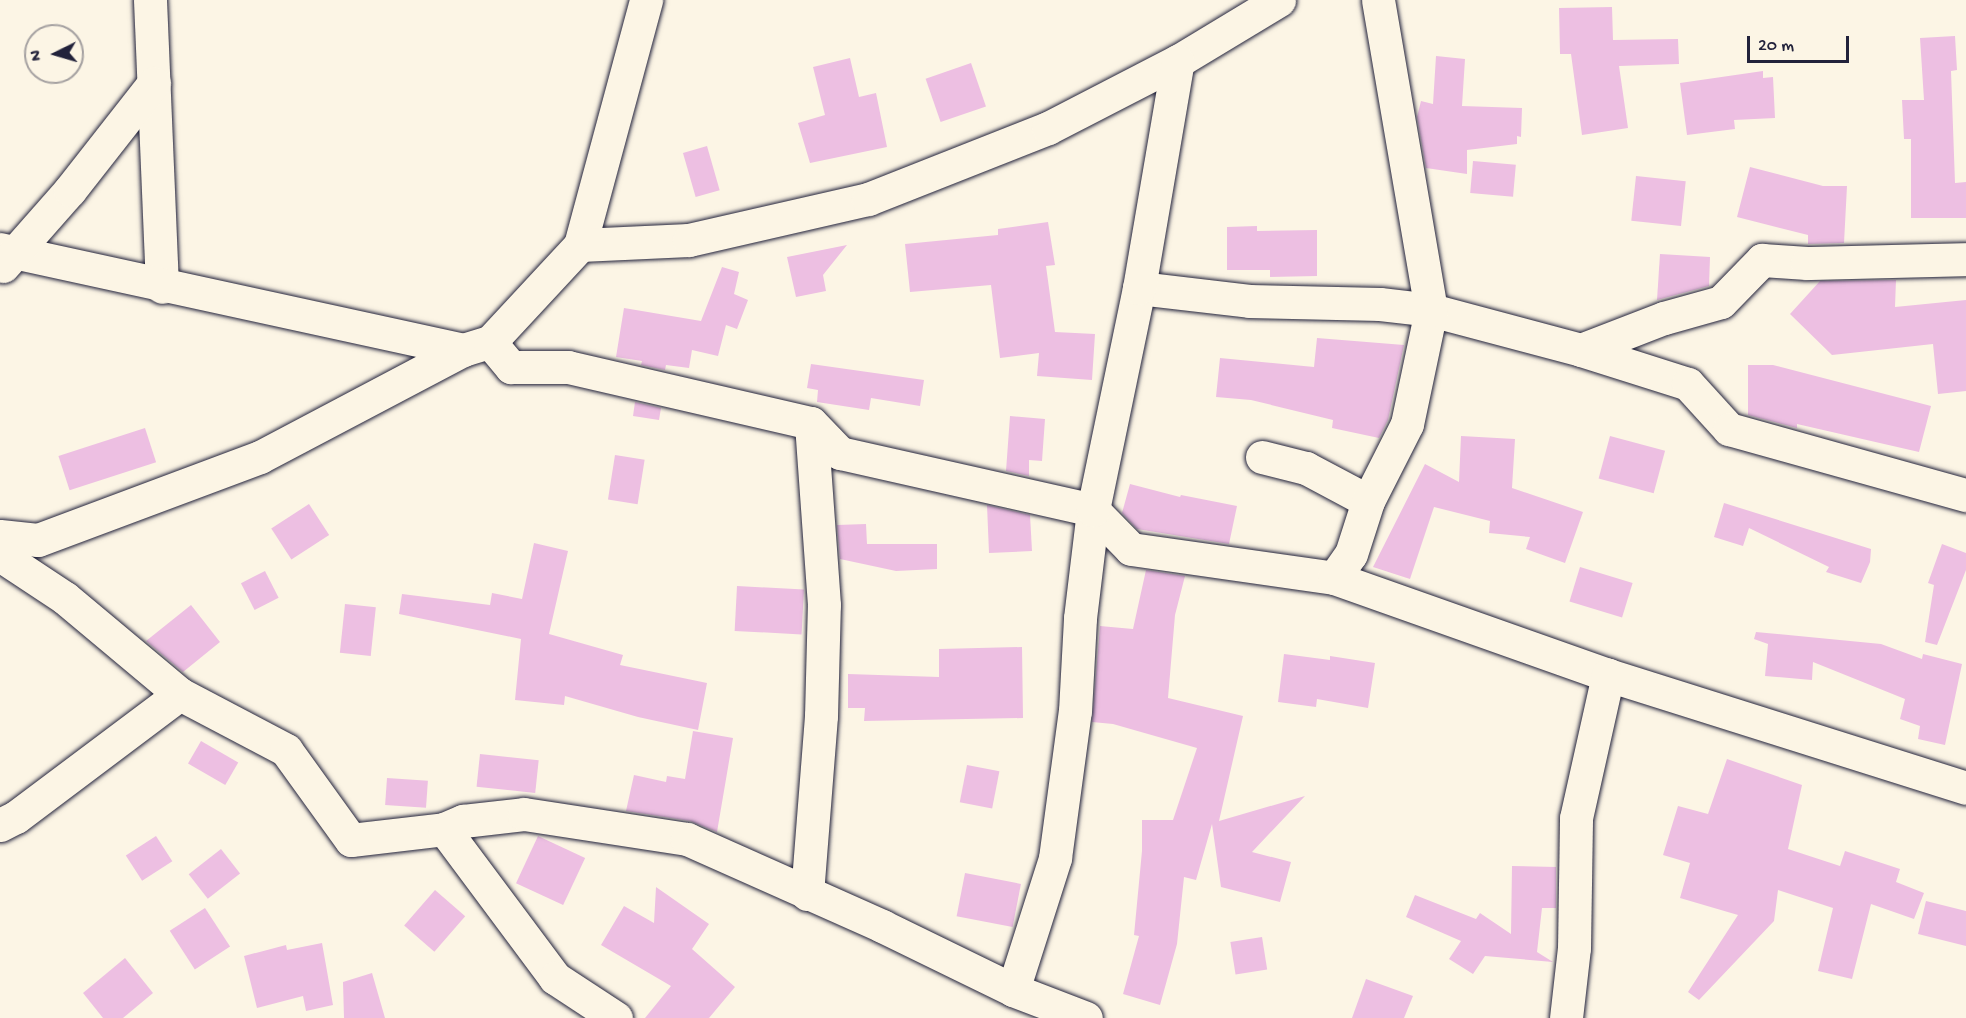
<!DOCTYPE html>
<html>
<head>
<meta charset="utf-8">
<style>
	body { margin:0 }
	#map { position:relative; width:1966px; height:1018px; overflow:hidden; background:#fcf5e5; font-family:"Gochi Hand",sans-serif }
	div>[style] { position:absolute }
	.building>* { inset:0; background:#edbfe2; transform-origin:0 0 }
	.roads { filter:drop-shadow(0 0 2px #22223b) drop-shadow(0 0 2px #22223b) }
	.minor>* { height:33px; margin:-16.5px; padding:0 16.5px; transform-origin:16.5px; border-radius:16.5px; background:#fcf5e5 }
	span { translate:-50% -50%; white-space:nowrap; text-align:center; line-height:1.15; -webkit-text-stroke:4.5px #fcf5e5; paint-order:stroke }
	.north { position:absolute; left:24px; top:24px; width:60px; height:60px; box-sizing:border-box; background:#fcf5e5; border:2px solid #a5a1a1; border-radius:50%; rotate:265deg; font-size:16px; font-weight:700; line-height:24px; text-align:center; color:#22223b }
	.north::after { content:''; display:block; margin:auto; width:21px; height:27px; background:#22223b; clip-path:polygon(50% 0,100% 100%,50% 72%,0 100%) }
	.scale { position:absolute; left:1747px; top:36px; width:102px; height:27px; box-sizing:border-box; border:3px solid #22223b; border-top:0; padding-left:8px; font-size:18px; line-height:21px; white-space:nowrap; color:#22223b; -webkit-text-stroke:4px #fcf5e5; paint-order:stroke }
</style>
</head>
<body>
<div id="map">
	<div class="building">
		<div style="clip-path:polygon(1612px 7px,1613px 40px,1678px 39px,1679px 64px,1619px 66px,1628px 128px,1582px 135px,1571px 54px,1560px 54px,1559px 8px)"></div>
		<div style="clip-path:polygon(1955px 36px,1957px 70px,1951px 71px,1955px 183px,1966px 182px,1966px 218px,1911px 218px,1911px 139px,1904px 139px,1902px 100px,1924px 100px,1920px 38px)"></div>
		<div style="clip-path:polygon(1436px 56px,1465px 59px,1462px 106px,1522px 108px,1521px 137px,1517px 136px,1517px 144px,1467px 150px,1467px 174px,1426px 168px,1417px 117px,1421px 101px,1433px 104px)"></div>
		<div style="clip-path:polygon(850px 58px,859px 97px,876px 93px,887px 147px,810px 163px,798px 123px,825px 115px,813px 67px)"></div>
		<div style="left:971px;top:63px;width:46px;height:48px;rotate:71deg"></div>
		<div style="clip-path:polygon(1763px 71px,1763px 78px,1773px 77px,1775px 118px,1734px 120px,1735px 129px,1687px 135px,1680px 83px)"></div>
		<div style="left:707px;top:146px;width:46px;height:25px;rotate:74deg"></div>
		<div style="left:1473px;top:161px;width:43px;height:32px;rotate:5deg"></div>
		<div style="clip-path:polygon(1750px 167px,1823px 186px,1847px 186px,1844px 243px,1808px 244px,1808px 235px,1737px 217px)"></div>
		<div style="left:1636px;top:176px;width:50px;height:45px;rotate:6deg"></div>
		<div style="clip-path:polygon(1048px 222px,1055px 265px,1046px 266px,1055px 332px,1095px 334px,1092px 380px,1037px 376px,1039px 353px,1000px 358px,991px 285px,910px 292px,905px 244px,998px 235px,998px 229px)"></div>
		<div style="clip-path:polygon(1257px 226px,1257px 231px,1317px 230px,1317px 276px,1270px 277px,1270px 270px,1227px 270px,1227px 227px)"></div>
		<div style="clip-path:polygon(847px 245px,823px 275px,826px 291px,796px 297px,787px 257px)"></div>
		<div style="clip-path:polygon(1660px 254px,1710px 257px,1709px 286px,1657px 300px)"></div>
		<div style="clip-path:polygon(722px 267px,739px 272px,734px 294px,748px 300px,737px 329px,726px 325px,718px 356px,692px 350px,689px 368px,666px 365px,665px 370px,641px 365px,642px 361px,616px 357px,624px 308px,701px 321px)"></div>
		<div style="clip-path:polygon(1896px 280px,1895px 307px,1966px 300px,1966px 391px,1938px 394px,1933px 344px,1832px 355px,1790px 314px,1820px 281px)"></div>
		<div style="clip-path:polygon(1317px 338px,1404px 345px,1388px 420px,1379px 438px,1332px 428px,1333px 420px,1251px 400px,1216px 397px,1220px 358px,1314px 367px)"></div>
		<div style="clip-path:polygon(811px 364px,924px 380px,920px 406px,871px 398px,869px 410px,817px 402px,818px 390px,807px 388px)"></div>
		<div style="clip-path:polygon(1748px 365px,1773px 365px,1931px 406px,1919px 452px,1797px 424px,1797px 428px,1748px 415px)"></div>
		<div style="clip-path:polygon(635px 402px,661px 408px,659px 420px,633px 416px)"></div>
		<div style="clip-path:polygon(1010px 416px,1045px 419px,1042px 461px,1029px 460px,1029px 476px,1006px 471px)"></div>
		<div style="left:145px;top:428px;width:36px;height:91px;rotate:72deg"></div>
		<div style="clip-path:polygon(1461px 436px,1515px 439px,1512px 488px,1583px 512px,1565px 563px,1526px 549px,1530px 537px,1489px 533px,1490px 521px,1434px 507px,1410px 579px,1373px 567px,1425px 464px,1459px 482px)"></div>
		<div style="left:1610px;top:436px;width:57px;height:44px;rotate:15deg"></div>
		<div style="left:615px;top:455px;width:30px;height:45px;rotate:9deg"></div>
		<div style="clip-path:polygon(1130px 484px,1180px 497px,1181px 495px,1237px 506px,1229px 544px,1137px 529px,1122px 513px)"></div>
		<div style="clip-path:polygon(1724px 503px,1871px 549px,1870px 562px,1861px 583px,1826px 572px,1829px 567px,1749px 528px,1743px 546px,1714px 537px)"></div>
		<div style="left:309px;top:504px;width:37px;height:45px;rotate:57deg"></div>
		<div style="clip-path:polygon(987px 505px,1030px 515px,1032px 551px,989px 553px)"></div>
		<div style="clip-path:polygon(866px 524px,867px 544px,937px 544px,937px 569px,896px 571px,840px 559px,837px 525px)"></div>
		<div style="clip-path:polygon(534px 543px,568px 551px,549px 634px,623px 655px,620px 665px,707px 683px,698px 730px,638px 717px,565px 696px,564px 705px,515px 700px,521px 639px,399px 614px,402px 594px,490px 605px,492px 593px,522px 599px)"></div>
		<div style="clip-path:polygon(1942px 544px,1966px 553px,1966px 570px,1937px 645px,1925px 642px,1934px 585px,1928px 583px)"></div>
		<div style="left:1580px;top:567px;width:55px;height:36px;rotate:17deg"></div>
		<div style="clip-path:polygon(1146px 570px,1185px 576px,1175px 615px,1168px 698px,1243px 716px,1219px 821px,1305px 796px,1252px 852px,1291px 862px,1280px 902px,1221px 887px,1212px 824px,1196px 880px,1184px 877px,1177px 944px,1160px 1005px,1123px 994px,1139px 936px,1134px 935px,1142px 851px,1142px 820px,1173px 820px,1197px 748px,1113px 724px,1092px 722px,1100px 626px,1133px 629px)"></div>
		<div style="left:265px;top:571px;width:30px;height:27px;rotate:63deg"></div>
		<div style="left:737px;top:586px;width:67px;height:45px;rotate:3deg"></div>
		<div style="left:345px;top:604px;width:31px;height:49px;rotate:6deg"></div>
		<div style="clip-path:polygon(191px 605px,220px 642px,183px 672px,146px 641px)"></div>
		<div style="clip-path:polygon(1756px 632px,1881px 644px,1922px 659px,1923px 654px,1962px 664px,1945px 745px,1918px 739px,1920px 726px,1900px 719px,1905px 699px,1813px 662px,1812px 680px,1765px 676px,1768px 644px,1754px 639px)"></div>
		<div style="clip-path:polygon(1022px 647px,1023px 718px,864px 721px,865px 708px,848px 708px,848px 674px,939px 677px,939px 649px)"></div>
		<div style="clip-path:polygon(1284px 654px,1330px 660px,1330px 656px,1375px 663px,1368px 708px,1317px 699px,1316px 707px,1278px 702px)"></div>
		<div style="clip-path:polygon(693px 731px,733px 738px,717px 832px,690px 821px,626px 811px,634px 775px,666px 782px,667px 776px,685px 779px)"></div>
		<div style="left:201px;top:741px;width:43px;height:26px;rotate:30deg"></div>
		<div style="left:480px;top:754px;width:59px;height:33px;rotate:6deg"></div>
		<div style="clip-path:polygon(1727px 759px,1802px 785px,1788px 849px,1840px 866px,1845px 851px,1900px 869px,1896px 882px,1924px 893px,1914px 919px,1871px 904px,1852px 979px,1818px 971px,1833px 908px,1778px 890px,1774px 921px,1699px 1000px,1688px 992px,1738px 915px,1680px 898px,1690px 863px,1663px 855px,1678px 806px,1708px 814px)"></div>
		<div style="left:967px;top:765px;width:33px;height:38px;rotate:11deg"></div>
		<div style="left:387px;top:778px;width:41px;height:27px;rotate:4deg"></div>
		<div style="left:156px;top:836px;width:30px;height:36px;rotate:57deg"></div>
		<div style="left:538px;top:836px;width:52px;height:52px;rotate:25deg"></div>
		<div style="left:221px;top:849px;width:31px;height:41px;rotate:52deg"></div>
		<div style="clip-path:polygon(1512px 866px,1556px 867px,1556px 908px,1542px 908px,1537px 952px,1553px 962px,1485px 956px,1473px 974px,1449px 959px,1461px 941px,1406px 917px,1415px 895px,1476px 919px,1480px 913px,1511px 934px)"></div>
		<div style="left:965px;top:873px;width:57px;height:44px;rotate:11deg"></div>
		<div style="clip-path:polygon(656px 887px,709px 924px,692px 949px,735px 987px,709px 1018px,645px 1018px,671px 986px,601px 945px,624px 906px,654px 923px)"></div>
		<div style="left:435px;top:890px;width:40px;height:47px;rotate:41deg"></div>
		<div style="clip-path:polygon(1926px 901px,1966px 911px,1966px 946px,1918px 934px)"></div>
		<div style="left:205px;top:908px;width:46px;height:42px;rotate:57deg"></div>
		<div style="left:1262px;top:937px;width:33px;height:32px;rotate:81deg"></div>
		<div style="clip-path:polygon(322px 943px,333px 1005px,306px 1011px,303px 996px,257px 1008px,244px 956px,286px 945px,287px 950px)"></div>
		<div style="clip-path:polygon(125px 958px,153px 993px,123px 1018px,103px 1018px,83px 993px)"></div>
		<div style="clip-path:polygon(372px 973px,385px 1018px,344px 1018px,343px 982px)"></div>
		<div style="clip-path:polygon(1366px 979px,1413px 996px,1404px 1018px,1352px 1018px)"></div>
	</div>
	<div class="roads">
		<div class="minor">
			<div style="left:150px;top:0;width:287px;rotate:87.6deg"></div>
			<div style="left:580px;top:245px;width:254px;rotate:-74.9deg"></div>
			<div style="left:0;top:249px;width:474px;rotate:12.3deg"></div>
			<div style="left:3px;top:266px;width:101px;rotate:-48.6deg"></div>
			<div style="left:70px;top:190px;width:136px;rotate:-51.9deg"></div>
			<div style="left:1139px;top:288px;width:111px;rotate:6.7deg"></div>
			<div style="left:1249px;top:301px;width:131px;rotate:1.3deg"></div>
			<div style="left:1380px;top:304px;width:51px;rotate:6.7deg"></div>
			<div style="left:1431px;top:310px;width:155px;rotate:14.9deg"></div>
			<div style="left:1581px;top:350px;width:112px;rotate:17.6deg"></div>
			<div style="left:1688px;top:384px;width:61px;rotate:47.7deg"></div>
			<div style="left:1729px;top:429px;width:246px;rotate:15.6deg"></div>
			<div style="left:490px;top:342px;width:33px;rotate:50deg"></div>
			<div style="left:511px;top:367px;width:57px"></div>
			<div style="left:568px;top:367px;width:249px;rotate:13deg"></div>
			<div style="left:811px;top:423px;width:42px;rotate:46deg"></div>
			<div style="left:840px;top:453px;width:259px;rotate:12.7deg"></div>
			<div style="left:1093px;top:510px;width:54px;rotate:45.7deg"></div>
			<div style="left:1131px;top:549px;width:205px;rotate:8.1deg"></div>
			<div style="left:1334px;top:578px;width:291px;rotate:19.5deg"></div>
			<div style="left:1608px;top:675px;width:375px;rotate:17.5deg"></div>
			<div style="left:1581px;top:350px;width:89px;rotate:-21.1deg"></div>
			<div style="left:1664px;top:318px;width:59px;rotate:-15.7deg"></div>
			<div style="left:1721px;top:302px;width:59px;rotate:-45.7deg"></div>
			<div style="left:1762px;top:260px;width:45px;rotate:3.8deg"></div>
			<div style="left:1807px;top:263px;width:159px;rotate:-1.4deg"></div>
			<div style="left:1262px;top:457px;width:45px;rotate:14deg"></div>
			<div style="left:1306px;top:468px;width:70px;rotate:28deg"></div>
			<div style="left:0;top:536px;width:38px;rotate:6deg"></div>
			<div style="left:38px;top:540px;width:237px;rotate:-20.5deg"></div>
			<div style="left:260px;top:457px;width:229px;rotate:-27.8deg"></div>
			<div style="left:463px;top:350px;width:28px;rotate:-17deg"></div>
			<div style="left:490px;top:342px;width:132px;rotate:-47.1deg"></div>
			<div style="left:580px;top:245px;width:109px;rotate:-2.6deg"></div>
			<div style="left:689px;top:240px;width:184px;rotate:-12.9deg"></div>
			<div style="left:868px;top:199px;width:193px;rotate:-21.5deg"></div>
			<div style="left:1048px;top:128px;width:146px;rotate:-27.3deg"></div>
			<div style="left:1178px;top:61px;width:118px;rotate:-31.1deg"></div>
			<div style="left:0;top:555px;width:78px;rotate:33.5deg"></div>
			<div style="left:65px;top:598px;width:150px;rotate:39.9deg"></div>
			<div style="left:180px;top:694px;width:120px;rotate:27.8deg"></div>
			<div style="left:286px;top:750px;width:111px;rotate:54.2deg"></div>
			<div style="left:351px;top:840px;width:94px;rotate:-6.7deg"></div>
			<div style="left:444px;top:829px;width:186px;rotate:53.3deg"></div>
			<div style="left:555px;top:978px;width:73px;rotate:33.3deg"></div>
			<div style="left:1334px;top:578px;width:29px;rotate:-55deg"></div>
			<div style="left:1351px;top:554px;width:56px;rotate:-72.2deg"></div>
			<div style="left:1368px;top:501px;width:86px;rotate:-63.1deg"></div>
			<div style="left:1407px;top:424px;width:116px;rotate:-78.1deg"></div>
			<div style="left:1431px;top:310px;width:314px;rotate:-99.7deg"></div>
			<div style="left:0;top:825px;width:18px;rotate:-27deg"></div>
			<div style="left:16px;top:817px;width:205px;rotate:-36.9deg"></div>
			<div style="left:444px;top:829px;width:21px;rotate:-23deg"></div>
			<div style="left:463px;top:821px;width:61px;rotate:-6.5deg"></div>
			<div style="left:524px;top:814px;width:165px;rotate:8.7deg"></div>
			<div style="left:687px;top:839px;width:214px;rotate:24deg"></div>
			<div style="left:882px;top:926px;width:146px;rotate:26deg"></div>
			<div style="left:1013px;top:990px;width:78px;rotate:21deg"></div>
			<div style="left:807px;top:894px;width:179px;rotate:-85.5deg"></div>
			<div style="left:821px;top:716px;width:111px;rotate:-88.5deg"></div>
			<div style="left:824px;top:605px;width:182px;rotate:-94.1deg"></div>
			<div style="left:1013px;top:990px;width:139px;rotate:-72.3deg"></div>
			<div style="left:1055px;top:858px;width:148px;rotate:-82.3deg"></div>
			<div style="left:1075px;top:711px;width:93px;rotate:-86.9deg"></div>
			<div style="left:1080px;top:618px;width:109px;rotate:-83.1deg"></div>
			<div style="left:1093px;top:510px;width:227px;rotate:-78.3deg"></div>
			<div style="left:1139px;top:288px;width:230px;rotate:-80.3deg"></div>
			<div style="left:1566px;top:1018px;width:70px;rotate:-83.5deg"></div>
			<div style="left:1574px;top:948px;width:130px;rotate:-89.1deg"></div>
			<div style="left:1576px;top:818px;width:147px;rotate:-77.4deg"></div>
		</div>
	</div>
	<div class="north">N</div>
	<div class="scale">20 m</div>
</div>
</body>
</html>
